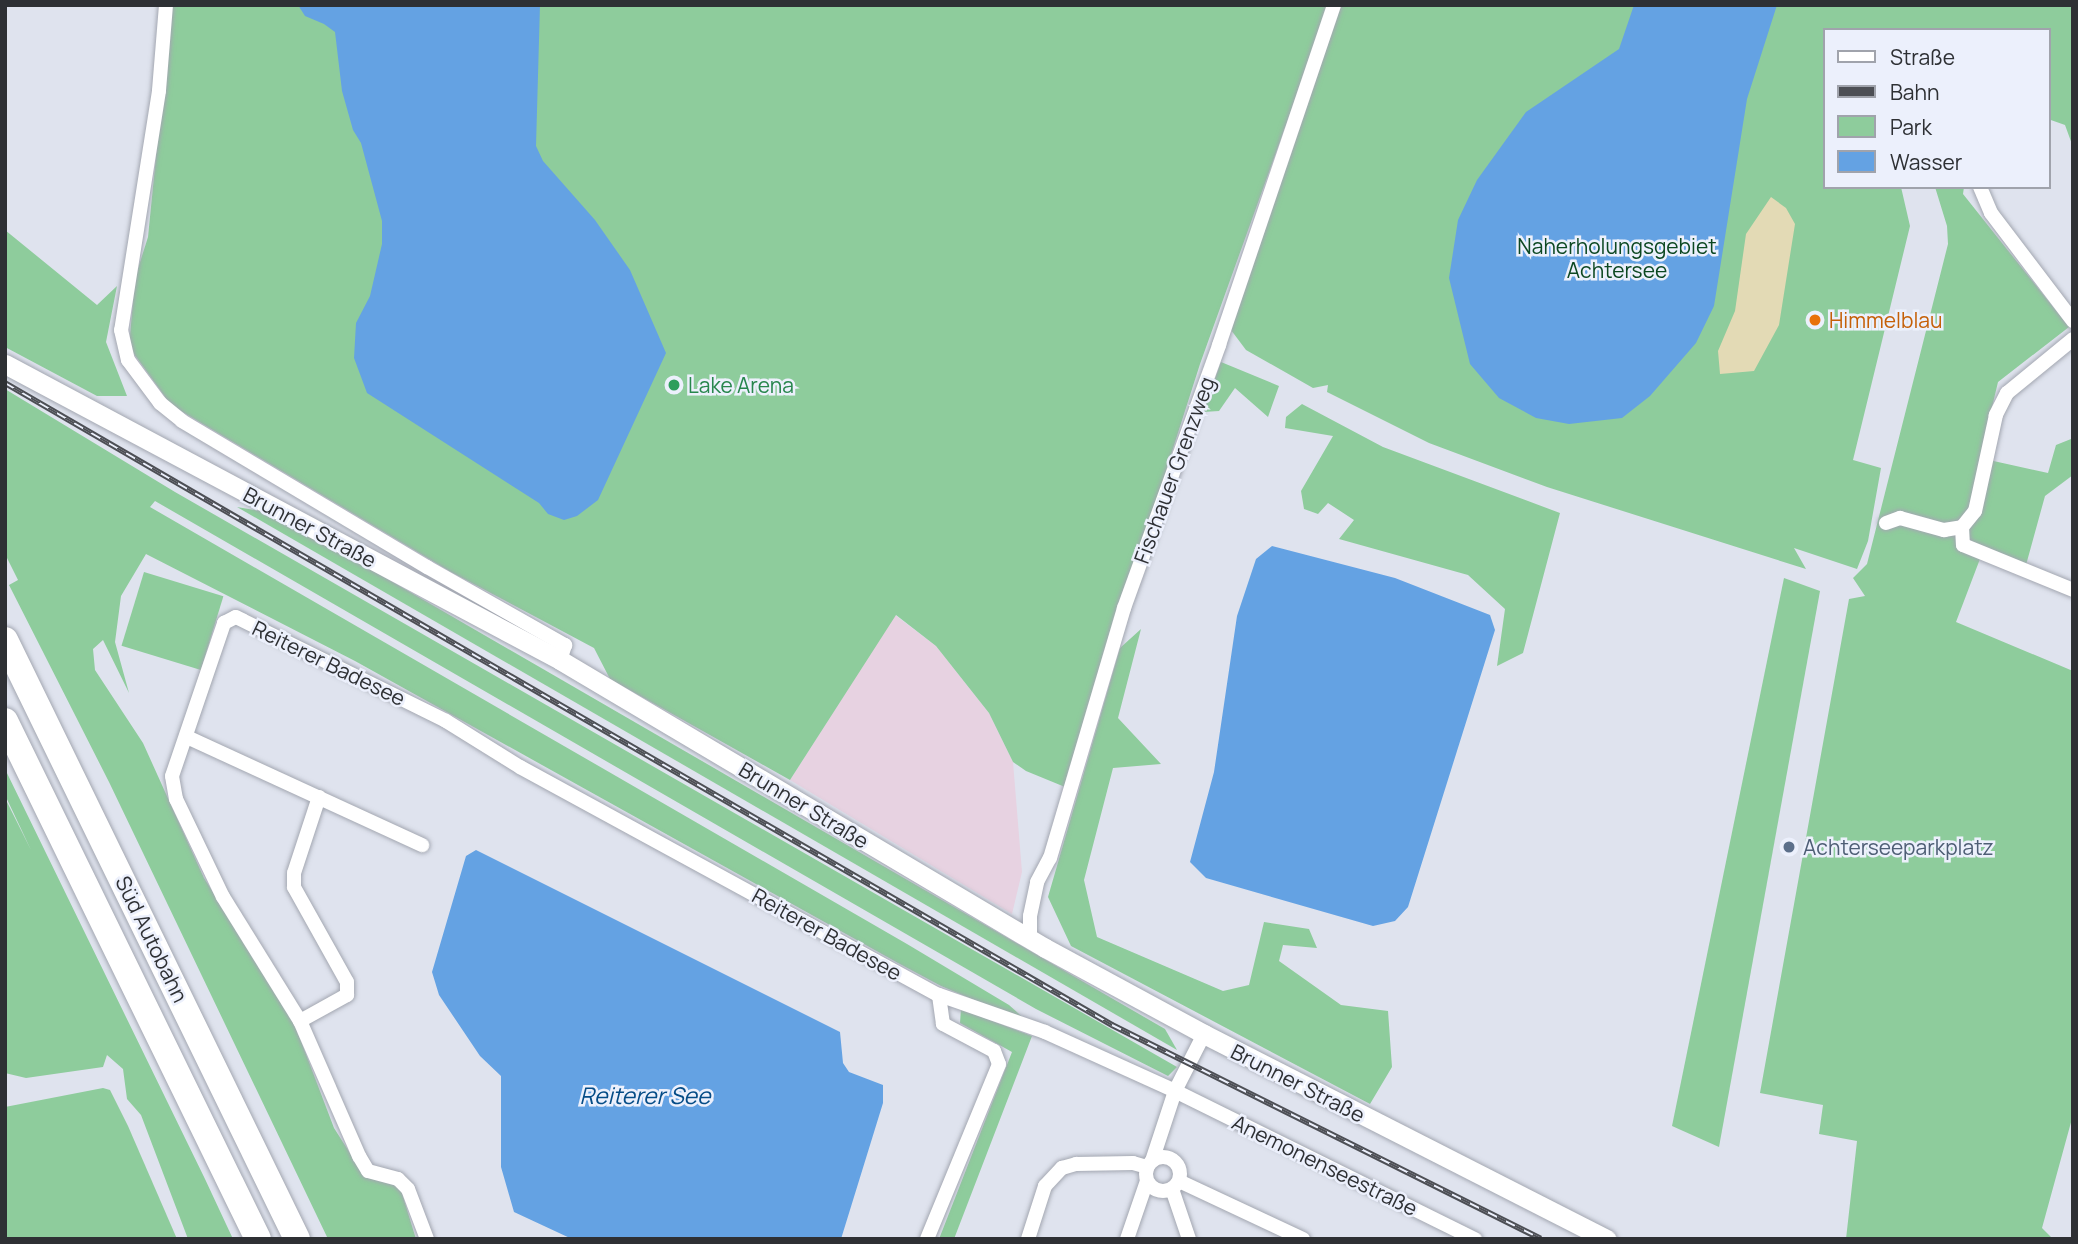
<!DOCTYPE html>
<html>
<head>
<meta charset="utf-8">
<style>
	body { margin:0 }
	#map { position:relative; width:2078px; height:1244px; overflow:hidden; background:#dfe3ee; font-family:Manrope,sans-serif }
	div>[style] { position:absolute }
	.industrial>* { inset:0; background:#e7d2e1 }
	.green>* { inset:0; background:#8ecc9c; transform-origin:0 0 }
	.sand>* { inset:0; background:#e3dab5 }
	.water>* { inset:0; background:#64a2e3 }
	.roads { filter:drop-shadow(0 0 2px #a3a7b1) drop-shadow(0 0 2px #a3a7b1) }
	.street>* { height:14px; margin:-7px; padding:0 7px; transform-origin:7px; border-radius:7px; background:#fff }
	.street>.ring { margin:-7px; padding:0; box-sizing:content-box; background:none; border:14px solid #fff; border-radius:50% }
	.secondary>* { height:19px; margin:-9.5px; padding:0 9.5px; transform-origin:9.5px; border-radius:9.5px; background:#fff }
	.highway>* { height:26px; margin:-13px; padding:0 13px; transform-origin:13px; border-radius:13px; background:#fff }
	.rail>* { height:6px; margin-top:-3px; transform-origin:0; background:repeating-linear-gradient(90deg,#ecf0fc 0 10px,#4d4f55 0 20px); box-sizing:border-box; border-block:2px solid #4d4f55 }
	.dots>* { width:19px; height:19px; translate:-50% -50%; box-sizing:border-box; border:4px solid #ecf0fc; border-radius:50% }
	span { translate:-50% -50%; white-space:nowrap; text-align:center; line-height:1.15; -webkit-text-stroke:5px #ecf0fc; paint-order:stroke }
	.park-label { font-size:21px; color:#0c4822 }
	.food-label { font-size:21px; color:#c56008 }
	.left { translate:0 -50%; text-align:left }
	.leisure-label { font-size:21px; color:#27864d }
	.street-label { font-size:21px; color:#2e3034 }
	.service-label { font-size:21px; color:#4e5e75 }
	.water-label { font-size:23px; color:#054c87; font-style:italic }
	.frame { position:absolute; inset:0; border:7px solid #2e3034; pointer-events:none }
	.legend { position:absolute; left:1823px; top:28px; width:228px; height:161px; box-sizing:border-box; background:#ecf0fc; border:2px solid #a0a3ac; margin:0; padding:9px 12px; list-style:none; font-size:21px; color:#2e3034 }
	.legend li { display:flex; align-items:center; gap:14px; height:35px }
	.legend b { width:35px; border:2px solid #a0a3ac }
</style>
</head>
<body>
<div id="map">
	<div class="industrial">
		<div style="clip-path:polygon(895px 615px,936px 646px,989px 713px,1013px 762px,1022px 872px,1012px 914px,790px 780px)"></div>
	</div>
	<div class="green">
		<div style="clip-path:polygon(171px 5px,1329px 5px,1200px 364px,1065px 787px,1026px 771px,1013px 762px,989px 713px,936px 646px,896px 615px,790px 780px,610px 679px,594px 648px,451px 572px,171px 405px,129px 347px,135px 278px,148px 237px)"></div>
		<div style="clip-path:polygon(1340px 5px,2073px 5px,2073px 147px,2065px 125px,2048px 119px,2048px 30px,1824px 30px,1824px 187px,1901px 187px,1910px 226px,1853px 460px,1881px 468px,1868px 541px,1857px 569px,1794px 548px,1806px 569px,1547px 487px,1429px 443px,1327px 392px,1328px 385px,1313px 388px,1246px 350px,1231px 330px)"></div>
		<div style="clip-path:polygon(1935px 187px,1964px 187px,1963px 194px,2069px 327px,1998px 382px,1980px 458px,2048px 473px,2056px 445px,2071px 439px,2073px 475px,2045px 496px,2026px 565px,1983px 551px,1956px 622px,2073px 671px,2073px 1115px,2042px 1228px,2053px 1239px,1846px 1239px,1857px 1141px,1819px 1134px,1823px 1105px,1760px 1093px,1849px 599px,1865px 596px,1853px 578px,1867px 564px,1948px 244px,1947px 226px)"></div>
		<div style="clip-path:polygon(5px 230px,97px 305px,117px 286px,106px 342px,127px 396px,97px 396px,5px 347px)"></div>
		<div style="clip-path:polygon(1221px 362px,1279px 386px,1268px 417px,1235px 388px,1219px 411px,1203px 412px)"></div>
		<div style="clip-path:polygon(5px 389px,175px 492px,1177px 1067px,1168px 1076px,1036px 1009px,155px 501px,150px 507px,907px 944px,1009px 1005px,1029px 1023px,941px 986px,898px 963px,355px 661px,146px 554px,121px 596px,115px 642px,129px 693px,103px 640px,93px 649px,95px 670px,143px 743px,204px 878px,293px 1020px,334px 1128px,362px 1172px,394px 1181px,401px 1190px,416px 1239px,328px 1239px,109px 782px,9px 585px,18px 580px,5px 554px)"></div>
		<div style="clip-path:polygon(1302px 404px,1383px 447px,1560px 513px,1523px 653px,1497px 666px,1505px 609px,1468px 575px,1339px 539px,1354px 520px,1328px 503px,1318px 514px,1304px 509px,1301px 491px,1333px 436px,1285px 428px,1286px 417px)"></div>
		<div style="clip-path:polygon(237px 507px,260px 511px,372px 570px,1165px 1029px,1177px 1050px)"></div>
		<div style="left:144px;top:572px;width:83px;height:77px;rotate:17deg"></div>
		<div style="clip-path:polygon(1784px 578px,1820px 591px,1719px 1147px,1672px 1126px)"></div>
		<div style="clip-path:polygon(1141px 629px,1118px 718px,1161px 764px,1113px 768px,1084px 880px,1097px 937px,1223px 991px,1249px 985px,1264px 922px,1309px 929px,1317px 948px,1283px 945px,1279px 961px,1341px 1005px,1388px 1011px,1392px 1067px,1370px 1104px,1071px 946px,1048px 897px,1120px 648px)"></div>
		<div style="clip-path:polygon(5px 769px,205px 1179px,233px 1239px,188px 1239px,141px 1115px,127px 1099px,123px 1069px,107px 1055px,103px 1067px,26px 1078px,5px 1073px,5px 798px,31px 850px,5px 795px)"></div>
		<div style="clip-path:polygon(961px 1009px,1032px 1036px,954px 1239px,939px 1239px,1012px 1052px,960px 1023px)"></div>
		<div style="clip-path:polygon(103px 1088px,110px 1090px,128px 1126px,177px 1239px,5px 1239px,5px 1107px)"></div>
	</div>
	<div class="sand">
		<div style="clip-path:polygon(1771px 197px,1786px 208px,1795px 224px,1779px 325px,1754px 371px,1720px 374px,1718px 351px,1735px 311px,1746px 234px)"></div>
	</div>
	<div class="water">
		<div style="clip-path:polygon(298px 5px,540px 5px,536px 146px,543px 161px,595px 220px,630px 270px,666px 353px,598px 500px,577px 516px,564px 520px,548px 514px,539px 503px,367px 393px,354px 358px,356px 323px,370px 296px,382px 244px,382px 221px,361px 143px,353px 130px,342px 91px,335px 32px,324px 24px,305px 16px)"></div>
		<div style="clip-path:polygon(1634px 5px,1777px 5px,1747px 99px,1714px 306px,1696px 343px,1650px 396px,1622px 418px,1569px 424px,1536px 418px,1499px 398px,1470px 364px,1449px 278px,1458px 220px,1477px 180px,1526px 112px,1619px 49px)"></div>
		<div style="clip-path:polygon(1272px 546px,1395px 578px,1490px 615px,1495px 630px,1408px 907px,1395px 921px,1373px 926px,1206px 878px,1190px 862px,1214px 772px,1237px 616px,1256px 559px)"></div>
		<div style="clip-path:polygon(476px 850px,840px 1032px,843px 1063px,849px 1072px,883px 1085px,883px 1103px,841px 1239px,572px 1239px,514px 1212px,501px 1167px,501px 1076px,480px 1056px,439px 995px,432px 972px,466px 856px)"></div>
	</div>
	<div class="roads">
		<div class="street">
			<div style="left:166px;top:5px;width:86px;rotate:94.7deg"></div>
			<div style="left:159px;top:91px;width:242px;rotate:99deg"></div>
			<div style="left:121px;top:330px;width:31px;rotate:77deg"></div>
			<div style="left:128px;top:360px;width:54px;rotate:53.3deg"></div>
			<div style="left:160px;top:403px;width:28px;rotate:39deg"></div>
			<div style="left:182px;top:421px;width:285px;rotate:30.8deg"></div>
			<div style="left:427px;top:567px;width:159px;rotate:29.5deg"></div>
			<div style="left:565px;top:645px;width:16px;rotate:108deg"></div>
			<div style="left:1980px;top:187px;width:28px;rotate:67deg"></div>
			<div style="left:1991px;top:213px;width:136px;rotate:52.8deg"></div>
			<div style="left:2073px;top:339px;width:85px;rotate:140.7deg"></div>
			<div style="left:2007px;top:393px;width:25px;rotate:117deg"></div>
			<div style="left:1996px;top:415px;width:98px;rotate:102.3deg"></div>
			<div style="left:1975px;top:511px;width:21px;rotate:129deg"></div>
			<div style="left:1962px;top:527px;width:18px;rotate:87deg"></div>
			<div style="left:1963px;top:545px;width:119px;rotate:22.2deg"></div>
			<div style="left:1886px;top:523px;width:15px;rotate:-20deg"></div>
			<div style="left:1900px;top:518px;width:46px;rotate:15.3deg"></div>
			<div style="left:1944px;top:530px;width:18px;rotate:-9deg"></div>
			<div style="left:187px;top:737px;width:259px;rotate:24.7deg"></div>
			<div style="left:1030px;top:938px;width:22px;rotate:-90deg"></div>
			<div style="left:1030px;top:916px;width:35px;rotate:-78deg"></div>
			<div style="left:1037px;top:882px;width:27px;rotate:-62deg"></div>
			<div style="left:1050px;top:858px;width:261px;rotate:-73.5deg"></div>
			<div style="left:1124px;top:608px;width:280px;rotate:-70.1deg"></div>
			<div style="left:1219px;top:345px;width:359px;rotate:-71.3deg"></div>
			<div style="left:300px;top:1021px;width:54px;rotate:-29deg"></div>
			<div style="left:347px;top:995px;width:13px;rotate:-90deg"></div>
			<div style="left:347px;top:982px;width:109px;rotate:-119.2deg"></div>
			<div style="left:294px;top:887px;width:14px;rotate:-90deg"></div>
			<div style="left:294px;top:873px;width:80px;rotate:-71.8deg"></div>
			<div class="ring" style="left:1146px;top:1157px;width:20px;height:20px"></div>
			<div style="left:1152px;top:1161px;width:74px;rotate:-71.8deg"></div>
			<div style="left:1175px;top:1091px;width:64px;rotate:-63deg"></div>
			<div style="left:1179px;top:1181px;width:137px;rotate:25.1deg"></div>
			<div style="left:1172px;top:1189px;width:53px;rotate:71.2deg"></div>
			<div style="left:427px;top:1239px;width:53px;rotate:-110.8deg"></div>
			<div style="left:408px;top:1189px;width:14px;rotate:-135deg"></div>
			<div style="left:398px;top:1179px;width:31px;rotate:-165deg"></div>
			<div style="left:368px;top:1171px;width:17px;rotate:-121deg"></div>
			<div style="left:359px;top:1156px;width:147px;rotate:-113.6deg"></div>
			<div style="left:300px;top:1021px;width:146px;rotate:-121.8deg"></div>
			<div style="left:223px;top:897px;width:109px;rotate:-115.6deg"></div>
			<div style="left:176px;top:799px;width:23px;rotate:-100deg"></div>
			<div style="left:172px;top:776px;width:162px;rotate:-71.2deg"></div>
			<div style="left:224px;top:623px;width:13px;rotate:-27deg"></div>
			<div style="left:236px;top:617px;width:234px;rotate:26.3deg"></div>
			<div style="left:446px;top:721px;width:87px;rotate:31.9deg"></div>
			<div style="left:520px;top:767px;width:477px;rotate:28.6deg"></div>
			<div style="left:939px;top:995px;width:112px;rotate:19.2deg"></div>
			<div style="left:1045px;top:1032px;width:143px;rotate:24.4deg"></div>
			<div style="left:1175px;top:1091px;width:335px;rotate:26.3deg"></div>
			<div style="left:927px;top:1239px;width:189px;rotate:-67.6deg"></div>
			<div style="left:999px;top:1064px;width:14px;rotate:-111deg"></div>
			<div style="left:994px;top:1051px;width:58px;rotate:-152.1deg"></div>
			<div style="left:943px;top:1024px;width:29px;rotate:-98deg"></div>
			<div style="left:1028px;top:1239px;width:56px;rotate:-72.2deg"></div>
			<div style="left:1045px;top:1186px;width:25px;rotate:-47deg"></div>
			<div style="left:1062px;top:1168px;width:15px;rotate:-16deg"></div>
			<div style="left:1076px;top:1164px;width:57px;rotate:-1deg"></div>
			<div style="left:1133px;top:1163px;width:15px;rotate:16deg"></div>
			<div style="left:1127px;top:1239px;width:61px;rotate:-71deg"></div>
		</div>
		<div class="secondary">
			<div style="left:5px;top:364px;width:629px;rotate:28.07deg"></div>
			<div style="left:560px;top:660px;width:564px;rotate:30.7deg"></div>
			<div style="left:1045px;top:948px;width:181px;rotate:28.4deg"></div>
			<div style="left:1204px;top:1034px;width:452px;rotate:27deg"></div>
		</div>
		<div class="highway">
			<div style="left:5px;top:640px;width:666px;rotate:64.01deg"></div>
			<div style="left:5px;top:721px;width:576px;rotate:63.97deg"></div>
		</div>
	</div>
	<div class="rail">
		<div style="left:5px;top:383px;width:1280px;rotate:30.11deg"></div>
		<div style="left:1112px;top:1025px;width:479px;rotate:26.5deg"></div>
	</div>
	<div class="dots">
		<div style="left:1815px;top:320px;background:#e8710a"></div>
		<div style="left:674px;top:385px;background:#2e9e5b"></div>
		<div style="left:1789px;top:847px;background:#5c6f8a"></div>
	</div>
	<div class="park-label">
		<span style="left:1617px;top:258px">Naherholungsgebiet<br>Achtersee</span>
	</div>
	<div class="food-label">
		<span class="left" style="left:1829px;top:320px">Himmelblau</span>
	</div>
	<div class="leisure-label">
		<span class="left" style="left:688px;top:385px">Lake Arena</span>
	</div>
	<div class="street-label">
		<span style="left:1174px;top:470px;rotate:-70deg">Fischauer Grenzweg</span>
		<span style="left:310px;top:527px;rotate:28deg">Brunner Straße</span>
		<span style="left:329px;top:663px;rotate:26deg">Reiterer Badesee</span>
		<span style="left:804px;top:805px;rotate:31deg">Brunner Straße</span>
		<span style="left:827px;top:934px;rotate:29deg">Reiterer Badesee</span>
		<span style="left:152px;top:939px;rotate:64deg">Süd Autobahn</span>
		<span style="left:1298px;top:1083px;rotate:27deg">Brunner Straße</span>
		<span style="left:1325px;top:1165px;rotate:26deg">Anemonenseestraße</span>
	</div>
	<div class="service-label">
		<span class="left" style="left:1803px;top:847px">Achterseeparkplatz</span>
	</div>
	<div class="water-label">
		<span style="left:645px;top:1095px">Reiterer See</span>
	</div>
	<div class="frame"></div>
	<ul class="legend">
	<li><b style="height:9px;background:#fff"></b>Straße</li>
	<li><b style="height:9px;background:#4d4f55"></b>Bahn</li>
	<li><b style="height:19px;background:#8ecc9c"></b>Park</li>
	<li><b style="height:19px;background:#64a2e3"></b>Wasser</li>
	</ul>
</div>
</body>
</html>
